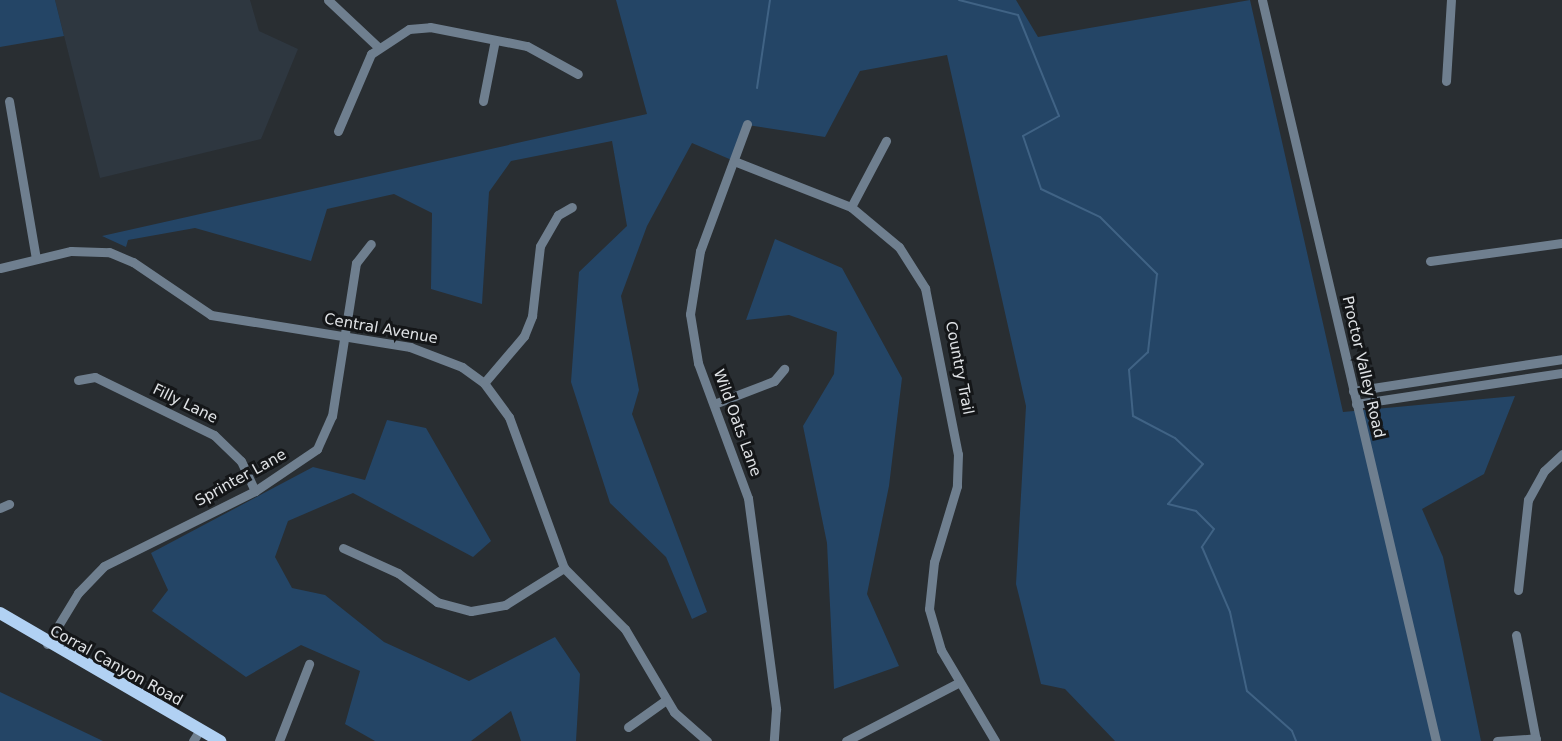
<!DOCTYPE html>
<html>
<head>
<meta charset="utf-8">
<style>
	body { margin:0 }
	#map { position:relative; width:1562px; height:741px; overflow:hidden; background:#292e32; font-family:"DejaVu Sans",sans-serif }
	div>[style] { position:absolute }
	.built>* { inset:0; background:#2e3740 }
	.green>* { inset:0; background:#244566 }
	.stream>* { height:2px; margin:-1px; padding:0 1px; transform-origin:1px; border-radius:1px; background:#406385 }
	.minor>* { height:9px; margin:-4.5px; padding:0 4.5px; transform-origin:4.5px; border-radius:4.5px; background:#6f7f8f }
	.major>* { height:12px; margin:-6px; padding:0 6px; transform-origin:6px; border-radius:6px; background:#b1d1f3 }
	span { translate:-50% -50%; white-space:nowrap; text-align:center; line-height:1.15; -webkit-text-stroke:6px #141618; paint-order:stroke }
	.street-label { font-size:15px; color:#e0e3e6 }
</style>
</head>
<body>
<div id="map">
	<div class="built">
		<div style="clip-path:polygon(55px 0,250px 0,259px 31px,298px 49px,261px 139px,100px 178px)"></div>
	</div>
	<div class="green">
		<div style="clip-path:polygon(0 0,55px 0,64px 36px,0 47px)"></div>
		<div style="clip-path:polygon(616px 0,1016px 0,1038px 37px,1250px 0,1343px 412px,1515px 396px,1484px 474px,1422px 509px,1443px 557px,1481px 741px,1115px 741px,1065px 689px,1041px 684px,1016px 584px,1026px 406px,947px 55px,860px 71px,825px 137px,747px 125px,734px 161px,692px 143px,647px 226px,621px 296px,639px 390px,632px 414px,707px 612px,692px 619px,666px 557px,610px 503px,571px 382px,579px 272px,627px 226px,612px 141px,511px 161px,489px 192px,482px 304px,431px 289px,432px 213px,394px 194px,327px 209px,311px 261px,195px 228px,128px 240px,126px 247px,102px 236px,647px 114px)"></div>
		<div style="clip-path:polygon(775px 239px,842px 268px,902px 378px,889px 486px,867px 594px,899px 666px,834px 689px,827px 543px,803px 426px,834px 374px,837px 332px,789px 315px,746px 320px)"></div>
		<div style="clip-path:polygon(387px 420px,426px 428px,491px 541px,473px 557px,353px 493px,288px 521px,275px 557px,292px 588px,325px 595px,384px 642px,469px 681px,555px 637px,580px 674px,576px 741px,521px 741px,511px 711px,471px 741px,375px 741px,345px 724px,360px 671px,301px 645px,246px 677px,152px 611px,168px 590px,151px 553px,313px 467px,365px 480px)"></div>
		<div style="clip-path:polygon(0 692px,103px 741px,0 741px)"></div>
	</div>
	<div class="stream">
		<div style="left:959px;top:0;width:61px;rotate:14.3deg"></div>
		<div style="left:1018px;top:15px;width:109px;rotate:67.9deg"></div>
		<div style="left:1059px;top:116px;width:41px;rotate:150.9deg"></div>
		<div style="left:1023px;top:136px;width:56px;rotate:71.2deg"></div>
		<div style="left:1041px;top:189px;width:65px;rotate:25.4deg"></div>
		<div style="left:1100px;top:217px;width:81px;rotate:45deg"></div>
		<div style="left:1157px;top:274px;width:79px;rotate:96.6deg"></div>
		<div style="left:1148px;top:352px;width:26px;rotate:137deg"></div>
		<div style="left:1129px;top:370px;width:46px;rotate:85deg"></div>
		<div style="left:1133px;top:416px;width:47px;rotate:27.6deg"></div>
		<div style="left:1175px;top:438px;width:38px;rotate:43deg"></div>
		<div style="left:1203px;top:464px;width:53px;rotate:131.2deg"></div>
		<div style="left:1168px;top:504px;width:29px;rotate:14deg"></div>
		<div style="left:1196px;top:511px;width:25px;rotate:45deg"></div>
		<div style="left:1214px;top:529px;width:22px;rotate:124deg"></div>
		<div style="left:1202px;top:547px;width:71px;rotate:66.7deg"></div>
		<div style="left:1230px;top:612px;width:81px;rotate:77.9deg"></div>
		<div style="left:1247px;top:691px;width:60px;rotate:41.6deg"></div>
		<div style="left:1292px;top:731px;width:11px;rotate:68deg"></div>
		<div style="left:757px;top:88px;width:89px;rotate:-81.6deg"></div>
	</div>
	<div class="minor">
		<div style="left:328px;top:0;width:69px;rotate:43.2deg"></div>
		<div style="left:1262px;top:0;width:761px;rotate:76.79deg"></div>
		<div style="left:1446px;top:81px;width:81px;rotate:-86.5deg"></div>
		<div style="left:9px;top:101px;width:160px;rotate:80.3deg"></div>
		<div style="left:483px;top:101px;width:62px;rotate:-78.9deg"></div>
		<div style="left:747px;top:124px;width:135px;rotate:110.3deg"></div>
		<div style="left:700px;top:251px;width:64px;rotate:99deg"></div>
		<div style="left:690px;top:314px;width:50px;rotate:80.7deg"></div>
		<div style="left:698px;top:363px;width:144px;rotate:69.7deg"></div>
		<div style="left:748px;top:498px;width:213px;rotate:82.4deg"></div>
		<div style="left:776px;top:709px;width:32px;rotate:94deg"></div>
		<div style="left:338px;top:131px;width:84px;rotate:-66.8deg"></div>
		<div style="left:371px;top:54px;width:45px;rotate:-33.3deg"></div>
		<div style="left:409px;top:29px;width:21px;rotate:-5deg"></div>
		<div style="left:430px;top:27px;width:99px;rotate:11.1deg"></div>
		<div style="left:527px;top:46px;width:58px;rotate:28.8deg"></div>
		<div style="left:734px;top:161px;width:126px;rotate:21.5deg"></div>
		<div style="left:851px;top:207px;width:62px;rotate:39.8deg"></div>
		<div style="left:899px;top:247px;width:49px;rotate:57.6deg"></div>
		<div style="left:925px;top:288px;width:169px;rotate:78.8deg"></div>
		<div style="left:958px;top:454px;width:32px;rotate:92deg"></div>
		<div style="left:957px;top:486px;width:79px;rotate:106.8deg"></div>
		<div style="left:934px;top:562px;width:47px;rotate:96.1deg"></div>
		<div style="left:929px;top:609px;width:43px;rotate:73.7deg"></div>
		<div style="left:941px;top:650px;width:106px;rotate:59.3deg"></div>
		<div style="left:851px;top:207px;width:75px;rotate:-62.1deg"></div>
		<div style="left:1430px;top:261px;width:133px;rotate:-7.8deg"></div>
		<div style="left:0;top:268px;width:73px;rotate:-13.5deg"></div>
		<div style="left:71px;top:251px;width:38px;rotate:2deg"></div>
		<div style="left:109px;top:252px;width:26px;rotate:23deg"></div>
		<div style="left:133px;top:262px;width:94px;rotate:34.2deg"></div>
		<div style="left:211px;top:315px;width:202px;rotate:9.1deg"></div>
		<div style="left:410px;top:347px;width:56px;rotate:21deg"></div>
		<div style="left:462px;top:367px;width:27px;rotate:36deg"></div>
		<div style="left:484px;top:383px;width:42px;rotate:53.7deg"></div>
		<div style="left:509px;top:417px;width:161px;rotate:70deg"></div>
		<div style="left:564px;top:568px;width:86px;rotate:45deg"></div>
		<div style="left:625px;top:629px;width:96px;rotate:59.4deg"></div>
		<div style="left:674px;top:712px;width:44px;rotate:41.3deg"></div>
		<div style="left:78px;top:380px;width:17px;rotate:-10deg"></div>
		<div style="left:95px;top:377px;width:132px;rotate:26deg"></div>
		<div style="left:214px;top:435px;width:37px;rotate:44deg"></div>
		<div style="left:241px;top:461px;width:33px;rotate:65deg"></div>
		<div style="left:484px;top:383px;width:62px;rotate:-49.6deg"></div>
		<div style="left:524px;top:336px;width:22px;rotate:-68deg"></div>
		<div style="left:532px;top:316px;width:70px;rotate:-83.5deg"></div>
		<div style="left:540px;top:246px;width:36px;rotate:-60deg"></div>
		<div style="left:558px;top:215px;width:16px;rotate:-30deg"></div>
		<div style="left:1353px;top:391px;width:211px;rotate:-8.7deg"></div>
		<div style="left:714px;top:404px;width:64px;rotate:-21deg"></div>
		<div style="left:774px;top:381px;width:16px;rotate:-50deg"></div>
		<div style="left:1356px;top:404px;width:208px;rotate:-8.6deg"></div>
		<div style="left:0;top:508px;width:10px;rotate:-24deg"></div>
		<div style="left:343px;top:548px;width:60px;rotate:24.4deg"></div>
		<div style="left:398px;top:573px;width:49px;rotate:36.6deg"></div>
		<div style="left:437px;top:602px;width:35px;rotate:15deg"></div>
		<div style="left:471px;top:611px;width:35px;rotate:-10deg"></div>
		<div style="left:505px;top:605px;width:70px;rotate:-32.1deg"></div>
		<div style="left:1518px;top:590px;width:91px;rotate:-83.7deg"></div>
		<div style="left:1528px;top:500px;width:33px;rotate:-61deg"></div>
		<div style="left:1544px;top:471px;width:25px;rotate:-43deg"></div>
		<div style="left:1516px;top:635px;width:108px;rotate:79.3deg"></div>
		<div style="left:47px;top:644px;width:60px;rotate:-58.7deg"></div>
		<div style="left:78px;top:593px;width:37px;rotate:-46deg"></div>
		<div style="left:104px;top:566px;width:169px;rotate:-26.4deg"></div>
		<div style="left:255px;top:491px;width:75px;rotate:-34.1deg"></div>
		<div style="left:317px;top:449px;width:36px;rotate:-66deg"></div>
		<div style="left:332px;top:416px;width:155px;rotate:-81.1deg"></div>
		<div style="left:356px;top:263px;width:24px;rotate:-52deg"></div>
		<div style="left:628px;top:727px;width:47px;rotate:-35.4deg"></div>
		<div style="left:193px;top:741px;width:13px;rotate:-58deg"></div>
		<div style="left:279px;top:741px;width:83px;rotate:-68.7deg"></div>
		<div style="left:846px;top:741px;width:126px;rotate:-27.4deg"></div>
		<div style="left:1497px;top:741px;width:39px;rotate:-4deg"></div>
	</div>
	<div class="major">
		<div style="left:0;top:613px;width:255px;rotate:30.2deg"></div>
	</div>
	<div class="street-label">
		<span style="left:381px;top:329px;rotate:10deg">Central Avenue</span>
		<span style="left:1363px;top:367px;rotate:77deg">Proctor Valley Road</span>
		<span style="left:959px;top:368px;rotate:79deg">Country Trail</span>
		<span style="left:185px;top:404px;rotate:26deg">Filly Lane</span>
		<span style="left:737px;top:423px;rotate:70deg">Wild Oats Lane</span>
		<span style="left:241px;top:478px;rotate:-29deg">Sprinter Lane</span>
		<span style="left:116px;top:666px;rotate:29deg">Corral Canyon Road</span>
	</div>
</div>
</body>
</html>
